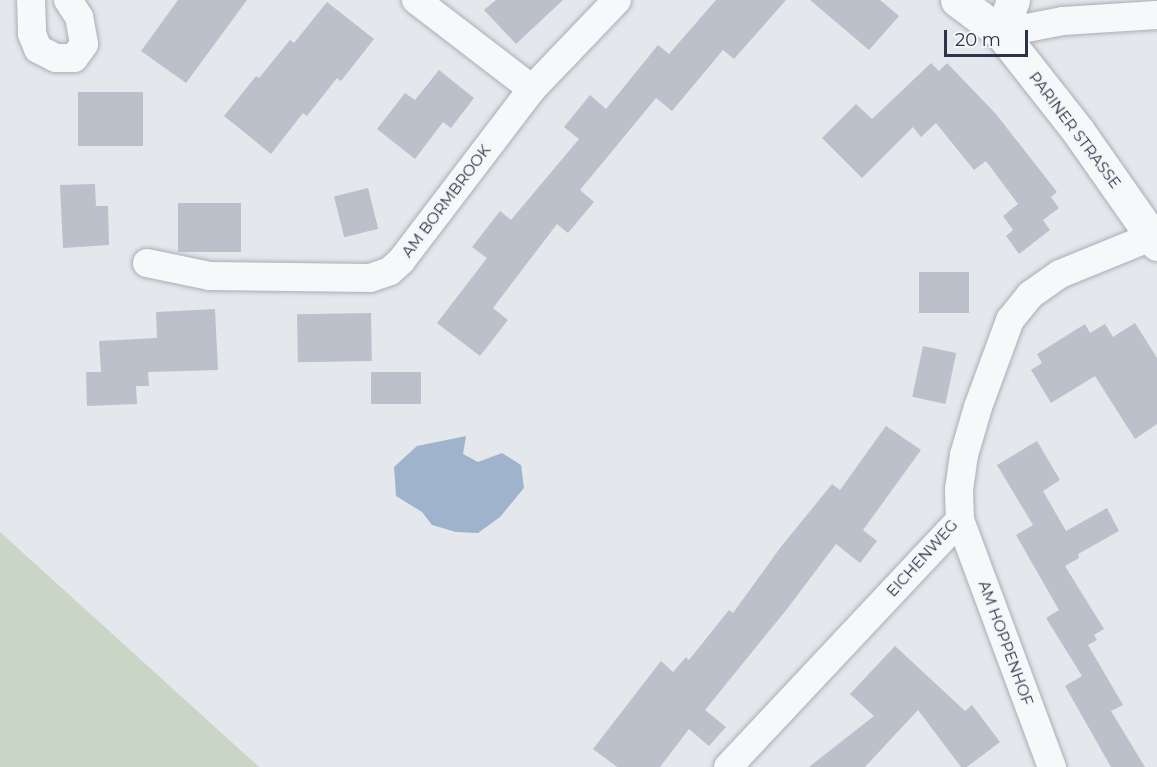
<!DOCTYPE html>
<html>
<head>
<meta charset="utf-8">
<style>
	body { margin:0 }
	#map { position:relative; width:1157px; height:767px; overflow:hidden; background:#e4e7ec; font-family:Montserrat,sans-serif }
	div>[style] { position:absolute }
	.green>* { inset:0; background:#c9d6c5 }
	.water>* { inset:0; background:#9fb4cc }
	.building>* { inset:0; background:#bbc0ca; transform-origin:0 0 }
	.roads { filter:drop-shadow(0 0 2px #a9aeb7) drop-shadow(0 0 2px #a9aeb7) }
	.minor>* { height:28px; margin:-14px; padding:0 14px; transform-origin:14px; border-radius:14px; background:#f7f8fa }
	.tertiary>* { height:33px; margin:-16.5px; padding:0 16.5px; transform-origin:16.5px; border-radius:16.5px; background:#f7f8fa }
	span { translate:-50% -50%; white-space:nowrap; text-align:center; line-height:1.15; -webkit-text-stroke:4.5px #f4f6f9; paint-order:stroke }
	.street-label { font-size:15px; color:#2b3445 }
	.scale { position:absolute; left:944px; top:30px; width:84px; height:27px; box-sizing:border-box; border:3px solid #2b3445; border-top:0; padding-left:8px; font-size:18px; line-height:21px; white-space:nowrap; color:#2b3445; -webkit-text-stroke:4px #f4f6f9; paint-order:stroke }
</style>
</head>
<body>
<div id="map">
	<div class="green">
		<div style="clip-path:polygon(0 532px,259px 767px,0 767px)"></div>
	</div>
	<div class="water">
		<div style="clip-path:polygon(466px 436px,463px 454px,478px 462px,502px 453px,521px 465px,524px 488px,500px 517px,478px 533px,456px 532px,432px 525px,422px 512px,396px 496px,394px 467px,417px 446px)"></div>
	</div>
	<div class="building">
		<div style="clip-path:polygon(178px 0,247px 0,186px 83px,141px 51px)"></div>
		<div style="clip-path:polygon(496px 0,563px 0,516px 44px,484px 10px)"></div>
		<div style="clip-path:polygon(716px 0,786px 0,734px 59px,723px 50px,672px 111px,656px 98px,580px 190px,594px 202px,568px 233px,557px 224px,493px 308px,508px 320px,480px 356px,437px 323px,487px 258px,472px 247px,500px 211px,511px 220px,579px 139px,564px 127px,590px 95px,606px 109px,658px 45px,669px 54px)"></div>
		<div style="clip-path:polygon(810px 0,880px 0,899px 16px,869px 50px)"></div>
		<div style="clip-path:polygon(327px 2px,374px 39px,341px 81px,337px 78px,307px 116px,303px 113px,271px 154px,224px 116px,256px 76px,259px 78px,290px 40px,294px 43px)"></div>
		<div style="clip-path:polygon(931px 63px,939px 71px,947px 63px,996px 114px,1057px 192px,1051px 197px,1059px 208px,1043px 220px,1050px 230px,1019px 254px,1006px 236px,1013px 230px,1003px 216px,1018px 204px,986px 161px,974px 170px,936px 123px,921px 137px,913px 127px,862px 178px,822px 138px,856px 104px,872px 119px)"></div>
		<div style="clip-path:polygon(439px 70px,474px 98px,451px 128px,443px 122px,415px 159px,377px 129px,405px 93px,415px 100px)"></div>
		<div style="left:78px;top:92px;width:65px;height:54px"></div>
		<div style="clip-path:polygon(95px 184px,96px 206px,108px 206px,109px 245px,63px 248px,60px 185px)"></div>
		<div style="left:368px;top:188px;width:42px;height:35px;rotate:76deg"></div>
		<div style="left:178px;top:203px;width:63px;height:49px"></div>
		<div style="left:919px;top:272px;width:50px;height:41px"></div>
		<div style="clip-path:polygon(215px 309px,218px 370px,148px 372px,149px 386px,136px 386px,137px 404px,87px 406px,86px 372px,101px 372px,99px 341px,157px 338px,156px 312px)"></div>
		<div style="left:371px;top:313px;width:48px;height:74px;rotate:89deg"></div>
		<div style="clip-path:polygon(1135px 323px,1157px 358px,1157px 424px,1135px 439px,1095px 376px,1051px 403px,1031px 370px,1042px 363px,1037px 354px,1085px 324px,1090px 333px,1105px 324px,1113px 337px)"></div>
		<div style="left:923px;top:346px;width:34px;height:52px;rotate:12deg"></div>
		<div style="left:421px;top:372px;width:32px;height:50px;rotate:90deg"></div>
		<div style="clip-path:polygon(886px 426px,921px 450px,863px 530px,877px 541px,860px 563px,836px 544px,787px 609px,705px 710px,726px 727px,709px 746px,689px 729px,660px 767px,617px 767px,593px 749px,661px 661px,673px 672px,686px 657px,689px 660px,729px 610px,733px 613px,780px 548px,832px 484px,840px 490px)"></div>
		<div style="clip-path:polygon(1037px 441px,1060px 480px,1043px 491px,1066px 531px,1107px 508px,1119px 531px,1078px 554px,1079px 558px,1065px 566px,1104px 629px,1094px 635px,1097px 640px,1088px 645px,1123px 705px,1111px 711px,1145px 767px,1111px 767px,1065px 686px,1082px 676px,1046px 618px,1059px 610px,1016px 535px,1033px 525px,997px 465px)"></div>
		<div style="clip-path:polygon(895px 646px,965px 711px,972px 705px,1000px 742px,967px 767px,961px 767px,918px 710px,865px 767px,809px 767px,874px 716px,850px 694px)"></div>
	</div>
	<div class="roads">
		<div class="minor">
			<div style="left:31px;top:0;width:34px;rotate:88deg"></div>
			<div style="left:32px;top:34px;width:16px;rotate:68deg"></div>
			<div style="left:38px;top:49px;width:20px;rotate:27deg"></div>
			<div style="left:56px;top:58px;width:18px"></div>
			<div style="left:74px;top:58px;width:17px;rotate:-54deg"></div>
			<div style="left:84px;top:44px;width:27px;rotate:-100deg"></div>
			<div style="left:79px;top:17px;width:20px;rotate:-123deg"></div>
			<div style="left:416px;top:0;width:146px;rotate:37.5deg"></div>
			<div style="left:1001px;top:33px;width:63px;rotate:-11deg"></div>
			<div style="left:1063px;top:21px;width:94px;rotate:-3.7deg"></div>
			<div style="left:147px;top:263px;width:64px;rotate:11.7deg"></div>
			<div style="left:210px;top:276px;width:160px;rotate:0.7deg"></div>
			<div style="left:370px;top:278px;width:21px;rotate:-19deg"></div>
			<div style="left:390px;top:271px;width:15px;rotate:-42deg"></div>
			<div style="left:401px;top:261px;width:216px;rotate:-52.7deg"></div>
			<div style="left:532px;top:89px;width:123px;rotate:-46.3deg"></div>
			<div style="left:960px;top:520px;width:264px;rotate:69.6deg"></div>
			<div style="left:728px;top:767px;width:339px;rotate:-46.8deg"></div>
			<div style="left:960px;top:520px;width:30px;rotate:-92deg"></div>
			<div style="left:959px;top:490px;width:35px;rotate:-82deg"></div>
			<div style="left:964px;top:455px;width:50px;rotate:-73.7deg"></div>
			<div style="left:978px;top:407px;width:93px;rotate:-69.8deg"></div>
			<div style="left:1010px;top:320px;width:32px;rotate:-51deg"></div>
			<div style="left:1030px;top:295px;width:37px;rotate:-35deg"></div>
			<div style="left:1060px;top:274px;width:100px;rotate:-22.2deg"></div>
		</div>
		<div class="tertiary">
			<div style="left:957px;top:0;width:55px;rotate:36.9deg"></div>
			<div style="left:1001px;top:33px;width:125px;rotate:51.8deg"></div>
			<div style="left:1078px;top:131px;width:138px;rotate:55deg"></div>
			<div style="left:1001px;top:33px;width:35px;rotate:-70deg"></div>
		</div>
	</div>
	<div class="street-label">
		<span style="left:1075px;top:130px;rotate:53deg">PARINER STRASSE</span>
		<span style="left:446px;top:201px;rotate:-53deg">AM BORMBROOK</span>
		<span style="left:922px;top:558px;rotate:-48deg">EICHENWEG</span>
		<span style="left:1006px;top:643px;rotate:70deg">AM HOPPENHOF</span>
	</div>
	<div class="scale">20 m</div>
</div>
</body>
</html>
